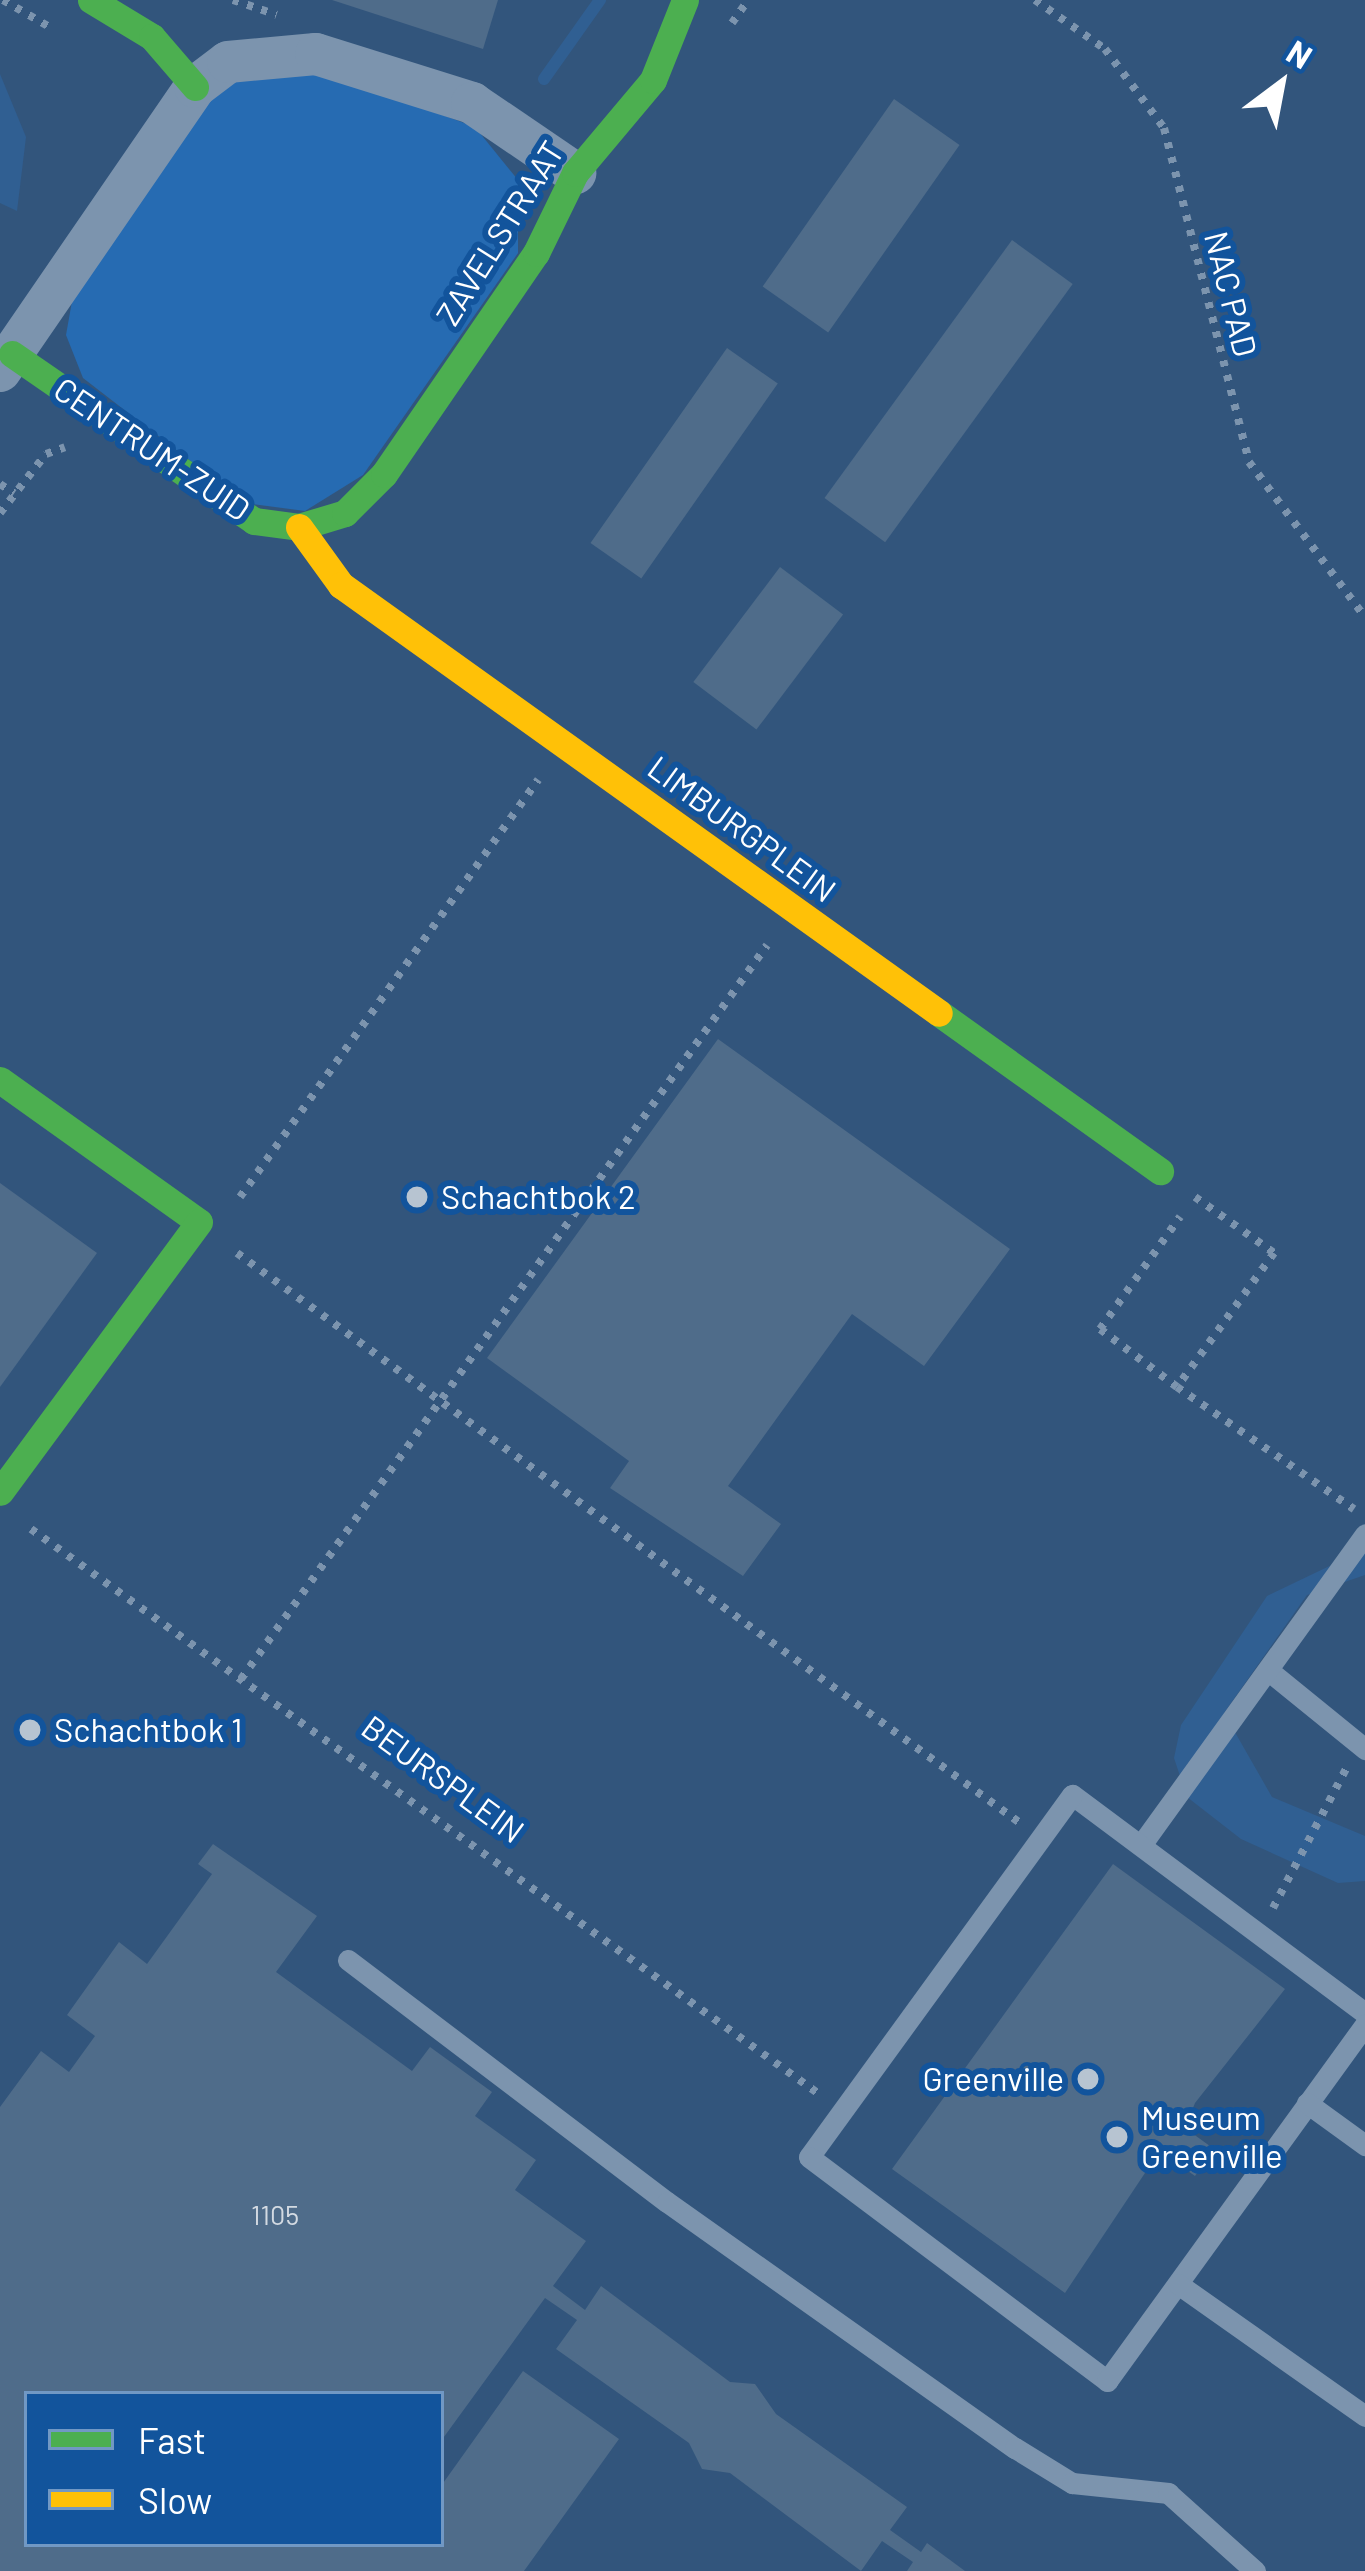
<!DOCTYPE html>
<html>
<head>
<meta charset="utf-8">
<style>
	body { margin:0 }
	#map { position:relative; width:1365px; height:2571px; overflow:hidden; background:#32557c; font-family:Barlow,sans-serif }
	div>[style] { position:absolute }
	.green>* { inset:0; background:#266bb2 }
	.water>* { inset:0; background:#305f92 }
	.stream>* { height:12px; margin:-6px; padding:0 6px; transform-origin:6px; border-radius:6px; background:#305f92 }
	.building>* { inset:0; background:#4f6c8a; transform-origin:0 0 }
	.path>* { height:8px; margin-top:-4px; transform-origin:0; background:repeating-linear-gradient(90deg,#7c94ae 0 6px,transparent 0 15px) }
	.lane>* { height:21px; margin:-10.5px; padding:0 10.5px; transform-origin:10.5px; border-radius:10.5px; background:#7c94ae }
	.street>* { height:42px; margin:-21px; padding:0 21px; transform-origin:21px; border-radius:21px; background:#7c94ae }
	.fast>* { height:27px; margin:-13.5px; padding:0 13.5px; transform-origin:13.5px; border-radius:13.5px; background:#4caf50 }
	.slow>* { height:27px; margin:-13.5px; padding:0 13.5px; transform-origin:13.5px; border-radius:13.5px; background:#ffc107 }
	.dots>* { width:33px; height:33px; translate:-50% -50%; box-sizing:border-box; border:6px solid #12549c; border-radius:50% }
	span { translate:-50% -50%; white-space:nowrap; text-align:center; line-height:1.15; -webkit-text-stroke:12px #12549c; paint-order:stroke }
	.number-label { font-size:27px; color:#d3dae2 }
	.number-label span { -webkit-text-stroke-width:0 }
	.street-label { font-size:33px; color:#fff }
	.poi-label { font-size:33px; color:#fff }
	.left { translate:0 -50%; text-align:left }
	.right { translate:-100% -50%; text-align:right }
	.legend { position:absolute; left:24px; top:2391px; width:420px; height:156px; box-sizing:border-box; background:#12549c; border:3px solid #7198c4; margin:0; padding:15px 21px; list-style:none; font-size:36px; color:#fff }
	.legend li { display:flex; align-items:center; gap:24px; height:60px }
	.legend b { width:60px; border:3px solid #7198c4 }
	.north { position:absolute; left:1221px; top:24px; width:120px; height:120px; -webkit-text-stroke:9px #12549c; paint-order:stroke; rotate:32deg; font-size:33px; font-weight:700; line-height:48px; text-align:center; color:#fff }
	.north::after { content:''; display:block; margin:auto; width:42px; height:54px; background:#fff; clip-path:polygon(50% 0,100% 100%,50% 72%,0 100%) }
</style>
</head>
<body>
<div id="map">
	<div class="green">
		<div style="clip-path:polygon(308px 65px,475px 127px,518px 180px,518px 253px,363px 475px,305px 511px,245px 503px,83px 378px,66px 335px,74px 290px,211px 98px,250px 70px)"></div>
	</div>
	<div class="water">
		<div style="clip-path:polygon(0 74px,26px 137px,17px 211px,0 203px)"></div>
		<div style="clip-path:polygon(1365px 1549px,1365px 1575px,1307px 1595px,1224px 1713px,1272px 1797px,1365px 1836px,1365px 1881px,1338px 1883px,1241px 1839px,1187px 1797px,1174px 1758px,1181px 1725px,1267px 1596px)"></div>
	</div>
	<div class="stream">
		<div style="left:544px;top:79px;width:97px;rotate:-54.7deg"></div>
	</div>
	<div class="building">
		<div style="clip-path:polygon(332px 0,498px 0,483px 49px)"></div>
		<div style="left:894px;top:99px;width:80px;height:229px;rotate:35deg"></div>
		<div style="left:1012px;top:240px;width:75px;height:319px;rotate:36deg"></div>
		<div style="left:727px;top:348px;width:62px;height:238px;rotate:35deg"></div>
		<div style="left:780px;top:567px;width:79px;height:144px;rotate:37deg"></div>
		<div style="clip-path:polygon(718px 1039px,1010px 1249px,924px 1366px,852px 1314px,728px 1486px,781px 1524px,743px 1576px,610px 1488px,629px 1461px,487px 1358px)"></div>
		<div style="clip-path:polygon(0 1183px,97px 1253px,0 1387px)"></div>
		<div style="clip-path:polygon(213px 1844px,317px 1916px,276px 1972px,412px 2071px,430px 2047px,492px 2092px,475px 2116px,536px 2160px,515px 2190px,586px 2241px,553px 2286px,585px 2310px,601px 2286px,730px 2382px,755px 2384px,776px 2414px,907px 2507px,890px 2530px,921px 2552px,927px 2543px,965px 2571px,907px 2571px,913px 2562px,882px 2541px,861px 2571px,730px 2473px,702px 2469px,689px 2443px,556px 2349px,577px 2320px,545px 2298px,441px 2441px,441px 2394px,27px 2394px,27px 2544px,441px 2544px,441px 2486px,523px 2371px,619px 2439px,524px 2571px,0 2571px,0 2107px,41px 2051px,69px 2072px,95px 2036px,67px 2015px,119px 1942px,147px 1964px,212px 1874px,198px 1864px)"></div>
		<div style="clip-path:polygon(1113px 1864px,1285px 1989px,1195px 2103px,1185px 2128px,1214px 2149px,1195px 2176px,1165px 2155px,1145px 2173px,1065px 2293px,892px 2169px)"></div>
	</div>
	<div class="path">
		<div style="left:3px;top:0;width:58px;rotate:30.1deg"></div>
		<div style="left:233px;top:0;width:46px;rotate:18.8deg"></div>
		<div style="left:1035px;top:0;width:85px;rotate:35deg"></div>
		<div style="left:1105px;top:49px;width:99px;rotate:53.2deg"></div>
		<div style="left:1164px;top:128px;width:345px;rotate:75.7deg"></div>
		<div style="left:1249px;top:462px;width:194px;rotate:53.2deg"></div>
		<div style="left:732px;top:23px;width:28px;rotate:-55deg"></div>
		<div style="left:0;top:484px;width:17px;rotate:33deg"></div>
		<div style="left:0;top:513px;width:75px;rotate:-52.1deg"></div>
		<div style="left:46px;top:454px;width:20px;rotate:-20deg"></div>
		<div style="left:240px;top:1197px;width:513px;rotate:-54.45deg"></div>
		<div style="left:1195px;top:1197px;width:97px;rotate:35.3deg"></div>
		<div style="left:1274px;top:1253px;width:165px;rotate:125.9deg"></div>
		<div style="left:1177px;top:1387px;width:215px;rotate:34.6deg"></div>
		<div style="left:237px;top:1253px;width:968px;rotate:36.05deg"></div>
		<div style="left:1177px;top:1387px;width:96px;rotate:-143deg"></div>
		<div style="left:1100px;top:1329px;width:138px;rotate:-54.5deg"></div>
		<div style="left:31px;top:1529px;width:970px;rotate:35.64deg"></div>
		<div style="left:241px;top:1679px;width:903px;rotate:-54.37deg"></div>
		<div style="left:1273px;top:1908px;width:159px;rotate:-62.3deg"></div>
	</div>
	<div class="lane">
		<div style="left:1269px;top:1671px;width:124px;rotate:39.1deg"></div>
		<div style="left:1141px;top:1845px;width:383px;rotate:-54.2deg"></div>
		<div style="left:348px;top:1960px;width:400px;rotate:37.2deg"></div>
		<div style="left:667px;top:2202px;width:426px;rotate:35.3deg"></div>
		<div style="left:1015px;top:2448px;width:67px;rotate:31.6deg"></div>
		<div style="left:1072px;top:2483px;width:97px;rotate:5.9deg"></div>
		<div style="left:1168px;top:2493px;width:117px;rotate:41.9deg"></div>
		<div style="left:1365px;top:2013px;width:365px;rotate:-143.3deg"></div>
		<div style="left:1072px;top:1795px;width:447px;rotate:126deg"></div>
		<div style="left:809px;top:2157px;width:373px;rotate:36.9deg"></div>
		<div style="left:1107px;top:2381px;width:440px;rotate:-54.1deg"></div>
		<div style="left:1307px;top:2103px;width:72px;rotate:35.9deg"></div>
		<div style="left:1178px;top:2284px;width:229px;rotate:35.2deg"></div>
	</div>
	<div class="street">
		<div style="left:0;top:371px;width:345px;rotate:-55.5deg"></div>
		<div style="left:195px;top:87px;width:41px;rotate:-37.1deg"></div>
		<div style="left:228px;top:62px;width:88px;rotate:-5.2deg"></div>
		<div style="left:316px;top:54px;width:164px;rotate:17.4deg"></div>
		<div style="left:472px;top:103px;width:125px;rotate:34.2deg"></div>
	</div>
	<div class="fast">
		<div style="left:91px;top:0;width:71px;rotate:31.2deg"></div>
		<div style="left:152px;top:37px;width:66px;rotate:49.3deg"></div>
		<div style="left:12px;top:354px;width:294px;rotate:34.6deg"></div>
		<div style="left:254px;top:521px;width:45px;rotate:7.6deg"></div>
		<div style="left:299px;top:527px;width:48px;rotate:-16.9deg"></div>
		<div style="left:345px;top:513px;width:55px;rotate:-45deg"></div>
		<div style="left:384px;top:474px;width:268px;rotate:-55.5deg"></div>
		<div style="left:536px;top:253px;width:89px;rotate:-64deg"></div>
		<div style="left:575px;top:173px;width:121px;rotate:-50deg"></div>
		<div style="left:653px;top:80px;width:86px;rotate:-68.2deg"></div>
		<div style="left:939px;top:1013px;width:272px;rotate:35.6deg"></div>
		<div style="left:0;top:1080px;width:244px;rotate:35.5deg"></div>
		<div style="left:199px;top:1222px;width:335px;rotate:126.4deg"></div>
	</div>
	<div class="slow">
		<div style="left:299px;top:527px;width:72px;rotate:54.1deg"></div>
		<div style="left:341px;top:585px;width:735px;rotate:35.59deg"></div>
	</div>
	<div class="dots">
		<div style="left:417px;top:1197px;background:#b7c4d1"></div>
		<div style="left:30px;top:1730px;background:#b7c4d1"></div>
		<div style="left:1088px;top:2079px;background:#b7c4d1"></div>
		<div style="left:1117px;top:2137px;background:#b7c4d1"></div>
	</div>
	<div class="number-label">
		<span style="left:275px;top:2215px">1105</span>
	</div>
	<div class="street-label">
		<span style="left:500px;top:233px;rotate:-58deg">ZAVELSTRAAT</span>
		<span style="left:1231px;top:294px;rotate:76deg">NAC PAD</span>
		<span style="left:152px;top:449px;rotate:34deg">CENTRUM-ZUID</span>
		<span style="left:742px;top:829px;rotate:36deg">LIMBURGPLEIN</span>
		<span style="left:443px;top:1779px;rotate:36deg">BEURSPLEIN</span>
	</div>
	<div class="poi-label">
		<span class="left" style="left:441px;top:1197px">Schachtbok 2</span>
		<span class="left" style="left:54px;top:1730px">Schachtbok 1</span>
		<span class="right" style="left:1064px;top:2079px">Greenville</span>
		<span class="left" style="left:1141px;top:2137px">Museum<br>Greenville</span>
	</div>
	<ul class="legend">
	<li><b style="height:15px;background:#4caf50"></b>Fast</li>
	<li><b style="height:15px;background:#ffc107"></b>Slow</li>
	</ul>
	<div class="north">N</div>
</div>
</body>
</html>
